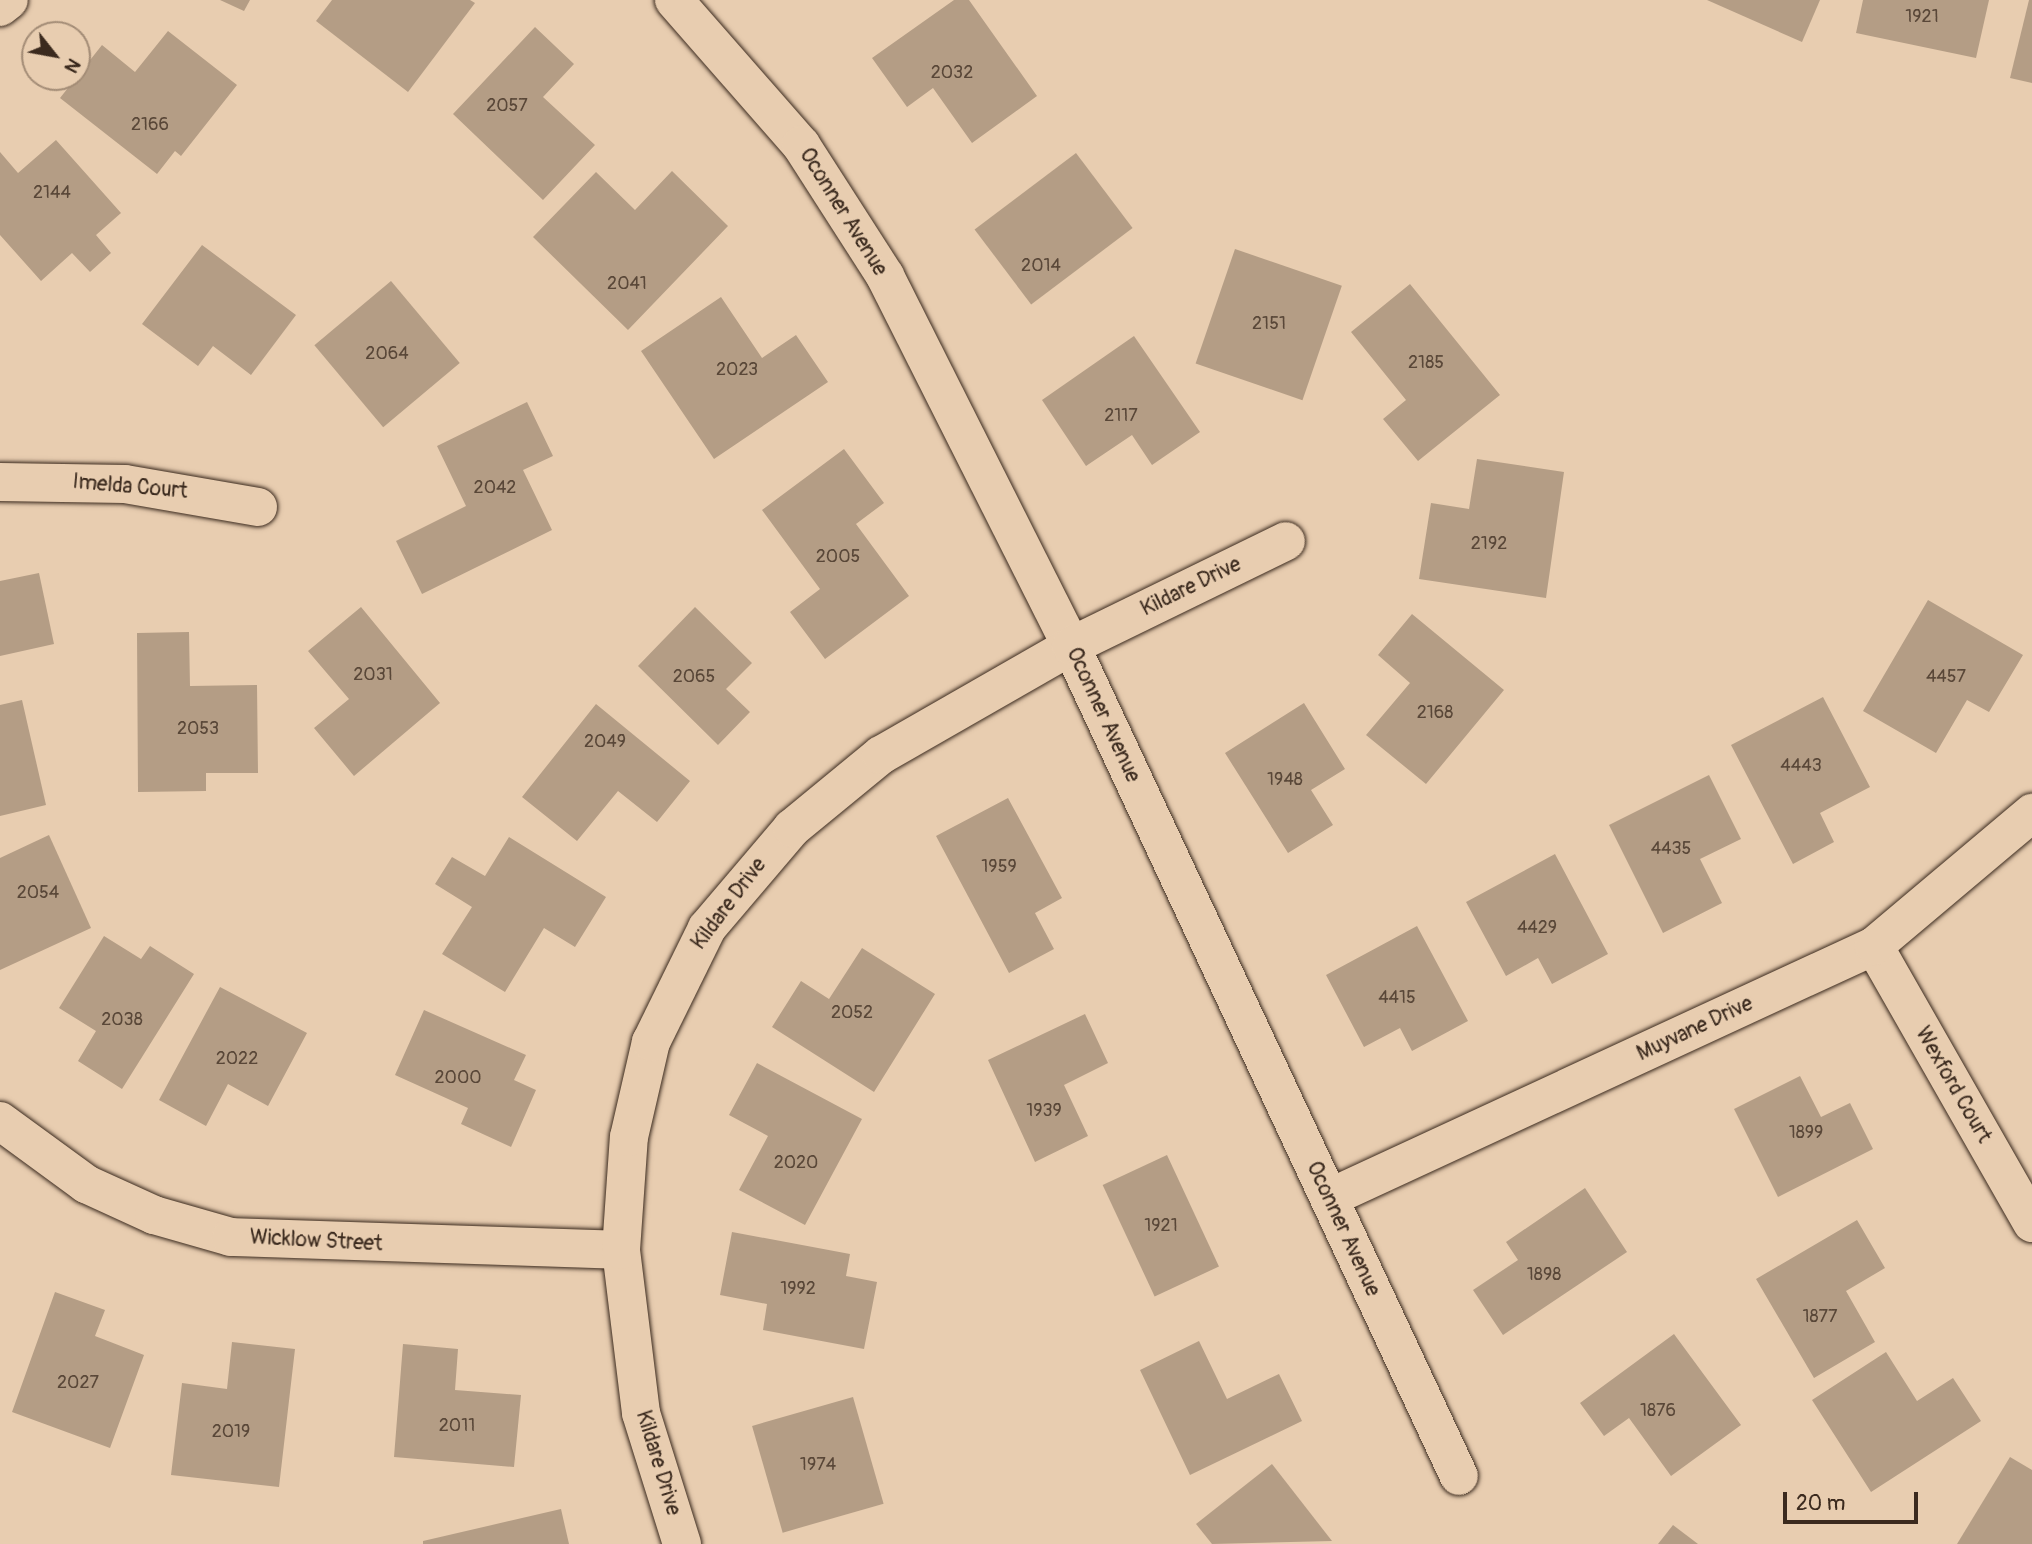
<!DOCTYPE html>
<html>
<head>
<meta charset="utf-8">
<style>
	body { margin:0 }
	#map { position:relative; width:2032px; height:1544px; overflow:hidden; background:#e8cdb0; font-family:Pangolin,sans-serif }
	div>[style] { position:absolute }
	.building>* { inset:0; background:#b49d85; transform-origin:0 0 }
	.roads { filter:drop-shadow(0 0 2px #3b2a1e) drop-shadow(0 0 2px #3b2a1e) }
	.minor>* { height:38px; margin:-19px; padding:0 19px; transform-origin:19px; border-radius:19px; background:#e8cdb0 }
	span { translate:-50% -50%; white-space:nowrap; text-align:center; line-height:1.15; -webkit-text-stroke:5px #e8cdb0; paint-order:stroke }
	.number-label { font-size:18px; color:#594738 }
	.number-label span { -webkit-text-stroke-width:0 }
	.street-label { font-size:21px; color:#3b2a1e }
	.north { position:absolute; left:21px; top:21px; width:70px; height:70px; box-sizing:border-box; background:#e8cdb0; border:2px solid #a38c76; border-radius:50%; rotate:121deg; font-size:19px; font-weight:700; line-height:28px; text-align:center; color:#3b2a1e }
	.north::after { content:''; display:block; margin:auto; width:24px; height:32px; background:#3b2a1e; clip-path:polygon(50% 0,100% 100%,50% 72%,0 100%) }
	.scale { position:absolute; left:1783px; top:1492px; width:135px; height:32px; box-sizing:border-box; border:4px solid #3b2a1e; border-top:0; padding-left:9px; font-size:21px; line-height:24px; white-space:nowrap; color:#3b2a1e; -webkit-text-stroke:5px #e8cdb0; paint-order:stroke }
</style>
</head>
<body>
<div id="map">
	<div class="building">
		<div style="clip-path:polygon(220px 0,250px 0,244px 11px)"></div>
		<div style="clip-path:polygon(332px 0,470px 0,475px 3px,408px 92px,316px 21px)"></div>
		<div style="clip-path:polygon(954px 0,969px 0,1037px 96px,972px 143px,933px 88px,907px 107px,872px 58px)"></div>
		<div style="clip-path:polygon(1707px 0,1820px 0,1802px 42px)"></div>
		<div style="clip-path:polygon(1863px 0,1989px 0,1976px 58px,1856px 33px)"></div>
		<div style="clip-path:polygon(2029px 0,2032px 0,2032px 83px,2010px 78px)"></div>
		<div style="clip-path:polygon(535px 27px,574px 64px,543px 97px,595px 145px,543px 200px,453px 114px)"></div>
		<div style="clip-path:polygon(168px 31px,237px 85px,181px 156px,175px 151px,157px 174px,60px 98px,102px 45px,135px 72px)"></div>
		<div style="clip-path:polygon(56px 140px,121px 213px,96px 235px,111px 253px,90px 272px,72px 253px,41px 281px,0 235px,0 152px,18px 173px)"></div>
		<div style="left:1076px;top:153px;width:94px;height:127px;rotate:53deg"></div>
		<div style="clip-path:polygon(672px 171px,728px 226px,628px 330px,533px 237px,596px 172px,635px 210px)"></div>
		<div style="clip-path:polygon(202px 245px,296px 315px,251px 375px,213px 346px,198px 366px,142px 324px)"></div>
		<div style="left:1235px;top:249px;width:113px;height:121px;rotate:19deg"></div>
		<div style="left:391px;top:281px;width:107px;height:100px;rotate:50deg"></div>
		<div style="clip-path:polygon(1410px 284px,1500px 395px,1418px 461px,1383px 419px,1406px 400px,1351px 332px)"></div>
		<div style="clip-path:polygon(721px 297px,762px 358px,796px 335px,828px 382px,714px 459px,641px 351px)"></div>
		<div style="clip-path:polygon(1134px 336px,1200px 432px,1152px 465px,1132px 435px,1086px 466px,1042px 400px)"></div>
		<div style="clip-path:polygon(527px 402px,553px 456px,523px 470px,552px 530px,422px 594px,396px 541px,466px 506px,437px 446px)"></div>
		<div style="clip-path:polygon(844px 449px,884px 503px,856px 524px,909px 596px,825px 659px,790px 612px,820px 589px,762px 510px)"></div>
		<div style="clip-path:polygon(1477px 459px,1564px 472px,1546px 598px,1419px 579px,1431px 503px,1469px 509px)"></div>
		<div style="clip-path:polygon(39px 573px,54px 644px,0 656px,0 581px)"></div>
		<div style="clip-path:polygon(1928px 600px,2023px 655px,1989px 712px,1967px 700px,1936px 753px,1863px 711px)"></div>
		<div style="clip-path:polygon(361px 607px,440px 703px,354px 776px,314px 728px,349px 699px,308px 651px)"></div>
		<div style="clip-path:polygon(695px 607px,752px 663px,726px 689px,750px 712px,718px 745px,638px 666px)"></div>
		<div style="clip-path:polygon(1412px 614px,1504px 690px,1426px 784px,1366px 735px,1410px 683px,1378px 655px)"></div>
		<div style="clip-path:polygon(189px 632px,190px 686px,257px 685px,258px 773px,206px 773px,206px 791px,138px 792px,137px 633px)"></div>
		<div style="clip-path:polygon(1823px 697px,1870px 787px,1820px 813px,1834px 842px,1793px 864px,1731px 745px)"></div>
		<div style="clip-path:polygon(22px 700px,46px 805px,0 816px,0 705px)"></div>
		<div style="clip-path:polygon(1304px 703px,1345px 769px,1311px 790px,1333px 825px,1288px 853px,1225px 753px)"></div>
		<div style="clip-path:polygon(596px 704px,690px 781px,657px 822px,618px 791px,577px 841px,522px 797px)"></div>
		<div style="clip-path:polygon(1709px 775px,1741px 839px,1700px 859px,1722px 903px,1663px 933px,1609px 825px)"></div>
		<div style="clip-path:polygon(1008px 798px,1062px 898px,1035px 913px,1054px 949px,1009px 973px,936px 836px)"></div>
		<div style="clip-path:polygon(49px 835px,91px 928px,0 970px,0 858px)"></div>
		<div style="clip-path:polygon(509px 837px,606px 897px,575px 947px,544px 928px,505px 992px,442px 954px,472px 907px,435px 884px,452px 857px,485px 876px)"></div>
		<div style="clip-path:polygon(1555px 854px,1608px 954px,1552px 984px,1538px 958px,1506px 976px,1466px 902px)"></div>
		<div style="clip-path:polygon(1417px 926px,1468px 1021px,1412px 1051px,1400px 1028px,1364px 1047px,1326px 975px)"></div>
		<div style="clip-path:polygon(104px 936px,141px 959px,150px 946px,194px 974px,122px 1089px,78px 1061px,96px 1031px,59px 1008px)"></div>
		<div style="clip-path:polygon(862px 948px,935px 994px,874px 1092px,772px 1027px,801px 981px,829px 999px)"></div>
		<div style="clip-path:polygon(220px 987px,307px 1033px,268px 1106px,228px 1084px,206px 1126px,159px 1100px)"></div>
		<div style="clip-path:polygon(424px 1010px,526px 1055px,514px 1080px,536px 1090px,511px 1147px,461px 1124px,468px 1108px,395px 1075px)"></div>
		<div style="clip-path:polygon(1085px 1014px,1108px 1063px,1064px 1085px,1088px 1136px,1035px 1162px,988px 1060px)"></div>
		<div style="clip-path:polygon(757px 1063px,862px 1119px,805px 1225px,739px 1190px,768px 1136px,729px 1115px)"></div>
		<div style="clip-path:polygon(1800px 1076px,1821px 1117px,1850px 1103px,1873px 1149px,1778px 1197px,1734px 1109px)"></div>
		<div style="left:1167px;top:1155px;width:123px;height:71px;rotate:65deg"></div>
		<div style="clip-path:polygon(1585px 1188px,1627px 1252px,1503px 1335px,1473px 1290px,1518px 1260px,1506px 1242px)"></div>
		<div style="clip-path:polygon(1857px 1220px,1885px 1268px,1846px 1291px,1875px 1342px,1814px 1378px,1756px 1279px)"></div>
		<div style="clip-path:polygon(732px 1232px,850px 1254px,846px 1276px,877px 1282px,864px 1349px,763px 1330px,767px 1304px,720px 1295px)"></div>
		<div style="clip-path:polygon(55px 1292px,105px 1310px,95px 1336px,144px 1355px,110px 1448px,12px 1412px)"></div>
		<div style="clip-path:polygon(1674px 1334px,1741px 1425px,1671px 1476px,1629px 1418px,1604px 1436px,1580px 1403px)"></div>
		<div style="clip-path:polygon(1199px 1341px,1227px 1399px,1279px 1374px,1302px 1421px,1190px 1475px,1140px 1370px)"></div>
		<div style="clip-path:polygon(232px 1342px,295px 1349px,279px 1487px,171px 1475px,182px 1383px,227px 1389px)"></div>
		<div style="clip-path:polygon(403px 1344px,458px 1349px,455px 1390px,521px 1395px,514px 1467px,394px 1457px)"></div>
		<div style="clip-path:polygon(1886px 1352px,1917px 1401px,1953px 1378px,1981px 1421px,1871px 1492px,1812px 1400px)"></div>
		<div style="left:853px;top:1397px;width:111px;height:105px;rotate:74deg"></div>
		<div style="clip-path:polygon(2010px 1457px,2032px 1470px,2032px 1544px,1957px 1544px)"></div>
		<div style="clip-path:polygon(1272px 1464px,1332px 1541px,1212px 1544px,1196px 1524px)"></div>
		<div style="clip-path:polygon(561px 1509px,569px 1544px,423px 1544px,423px 1541px)"></div>
		<div style="clip-path:polygon(1673px 1525px,1698px 1544px,1658px 1544px)"></div>
	</div>
	<div class="roads">
		<div class="minor">
			<div style="left:674px;top:0;width:193px;rotate:48.8deg"></div>
			<div style="left:801px;top:145px;width:156px;rotate:57.3deg"></div>
			<div style="left:885px;top:276px;width:414px;rotate:63.3deg"></div>
			<div style="left:1071px;top:646px;width:916px;rotate:64.95deg"></div>
			<div style="left:0;top:7px;width:11px;rotate:-38deg"></div>
			<div style="left:0;top:482px;width:125px;rotate:0.9deg"></div>
			<div style="left:125px;top:484px;width:135px;rotate:9.8deg"></div>
			<div style="left:1874px;top:946px;width:319px;rotate:60.3deg"></div>
			<div style="left:0;top:1121px;width:107px;rotate:36.2deg"></div>
			<div style="left:86px;top:1184px;width:75px;rotate:24.5deg"></div>
			<div style="left:154px;top:1215px;width:80px;rotate:15.9deg"></div>
			<div style="left:231px;top:1237px;width:390px;rotate:1.9deg"></div>
			<div style="left:1329px;top:1198px;width:600px;rotate:-24.82deg"></div>
			<div style="left:1874px;top:946px;width:207px;rotate:-40.1deg"></div>
			<div style="left:682px;top:1544px;width:137px;rotate:-107.4deg"></div>
			<div style="left:641px;top:1413px;width:164px;rotate:-97deg"></div>
			<div style="left:621px;top:1250px;width:113px;rotate:-86deg"></div>
			<div style="left:629px;top:1137px;width:98px;rotate:-77deg"></div>
			<div style="left:651px;top:1042px;width:127px;rotate:-63.8deg"></div>
			<div style="left:707px;top:928px;width:131px;rotate:-49.6deg"></div>
			<div style="left:792px;top:828px;width:115px;rotate:-39.4deg"></div>
			<div style="left:881px;top:755px;width:219px;rotate:-29.8deg"></div>
			<div style="left:1071px;top:646px;width:239px;rotate:-26deg"></div>
		</div>
	</div>
	<div class="number-label">
		<span style="left:1922px;top:17px">1921</span>
		<span style="left:952px;top:73px">2032</span>
		<span style="left:507px;top:106px">2057</span>
		<span style="left:150px;top:125px">2166</span>
		<span style="left:52px;top:193px">2144</span>
		<span style="left:1041px;top:266px">2014</span>
		<span style="left:627px;top:284px">2041</span>
		<span style="left:1269px;top:324px">2151</span>
		<span style="left:387px;top:354px">2064</span>
		<span style="left:1426px;top:363px">2185</span>
		<span style="left:737px;top:370px">2023</span>
		<span style="left:1121px;top:416px">2117</span>
		<span style="left:495px;top:488px">2042</span>
		<span style="left:1489px;top:544px">2192</span>
		<span style="left:838px;top:557px">2005</span>
		<span style="left:373px;top:675px">2031</span>
		<span style="left:694px;top:677px">2065</span>
		<span style="left:1946px;top:677px">4457</span>
		<span style="left:1435px;top:713px">2168</span>
		<span style="left:198px;top:729px">2053</span>
		<span style="left:605px;top:742px">2049</span>
		<span style="left:1801px;top:766px">4443</span>
		<span style="left:1285px;top:780px">1948</span>
		<span style="left:1671px;top:849px">4435</span>
		<span style="left:999px;top:867px">1959</span>
		<span style="left:38px;top:893px">2054</span>
		<span style="left:1537px;top:928px">4429</span>
		<span style="left:1397px;top:998px">4415</span>
		<span style="left:852px;top:1013px">2052</span>
		<span style="left:122px;top:1020px">2038</span>
		<span style="left:237px;top:1059px">2022</span>
		<span style="left:458px;top:1078px">2000</span>
		<span style="left:1044px;top:1111px">1939</span>
		<span style="left:1806px;top:1133px">1899</span>
		<span style="left:796px;top:1163px">2020</span>
		<span style="left:1161px;top:1226px">1921</span>
		<span style="left:1544px;top:1275px">1898</span>
		<span style="left:798px;top:1289px">1992</span>
		<span style="left:1820px;top:1317px">1877</span>
		<span style="left:78px;top:1383px">2027</span>
		<span style="left:1658px;top:1411px">1876</span>
		<span style="left:457px;top:1426px">2011</span>
		<span style="left:231px;top:1432px">2019</span>
		<span style="left:818px;top:1465px">1974</span>
	</div>
	<div class="street-label">
		<span style="left:843px;top:212px;rotate:58deg">Oconner Avenue</span>
		<span style="left:130px;top:487px;rotate:5deg">Imelda Court</span>
		<span style="left:1191px;top:587px;rotate:-26deg">Kildare Drive</span>
		<span style="left:1103px;top:715px;rotate:65deg">Oconner Avenue</span>
		<span style="left:729px;top:904px;rotate:-53deg">Kildare Drive</span>
		<span style="left:1695px;top:1029px;rotate:-25deg">Muyvane Drive</span>
		<span style="left:1953px;top:1085px;rotate:60deg">Wexford Court</span>
		<span style="left:1343px;top:1229px;rotate:65deg">Oconner Avenue</span>
		<span style="left:316px;top:1241px;rotate:3deg">Wicklow Street</span>
		<span style="left:658px;top:1463px;rotate:73deg">Kildare Drive</span>
	</div>
	<div class="north">N</div>
	<div class="scale">20 m</div>
</div>
</body>
</html>
